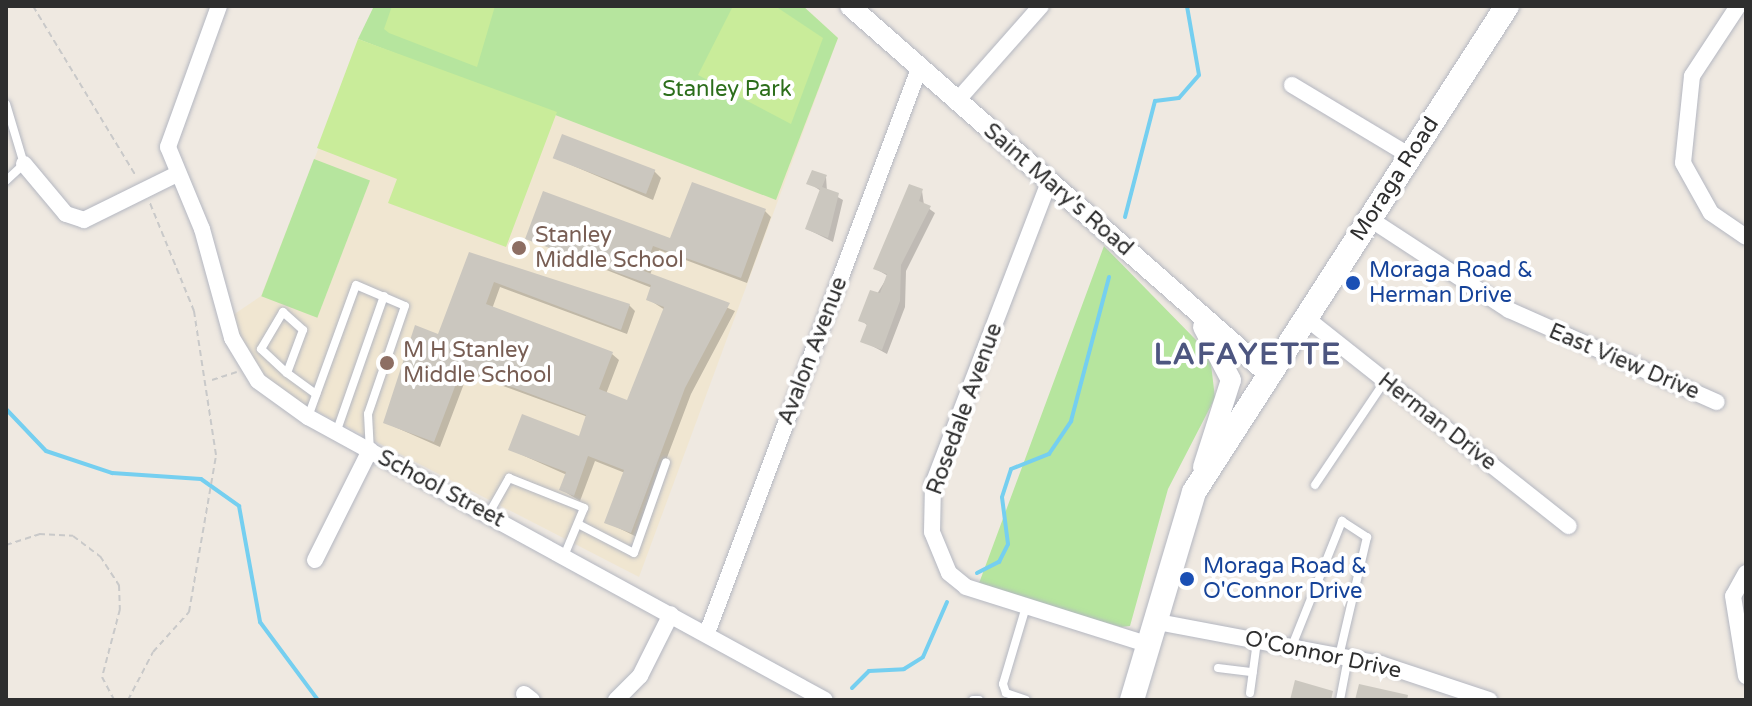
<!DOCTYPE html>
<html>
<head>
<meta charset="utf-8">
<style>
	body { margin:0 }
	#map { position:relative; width:1752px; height:706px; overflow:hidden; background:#efe9e1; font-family:"Varela Round",sans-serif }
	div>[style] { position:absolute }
	.education>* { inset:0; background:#f0e6d1 }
	.green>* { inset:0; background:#b6e59e; transform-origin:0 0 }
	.pitch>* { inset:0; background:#c9ec9a }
	.shadow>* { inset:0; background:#0003 }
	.stream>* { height:4px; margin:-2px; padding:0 2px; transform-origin:2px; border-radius:2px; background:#75cff0 }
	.building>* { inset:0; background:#cbc7bf; transform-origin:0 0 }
	.path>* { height:2px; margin-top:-1px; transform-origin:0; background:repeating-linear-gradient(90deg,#c9c9c9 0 6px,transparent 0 10px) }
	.roads { filter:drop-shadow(0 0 2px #b4b7c1) drop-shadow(0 0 2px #b4b7c1) }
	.service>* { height:8px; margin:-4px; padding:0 4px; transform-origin:4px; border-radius:4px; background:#fff }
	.minor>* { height:16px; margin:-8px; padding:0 8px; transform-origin:8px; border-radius:8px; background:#fff }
	.tertiary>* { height:20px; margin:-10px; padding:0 10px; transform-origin:10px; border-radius:10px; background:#fff }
	.secondary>* { height:24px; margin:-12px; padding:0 12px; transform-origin:12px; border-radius:12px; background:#fff }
	.dots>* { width:22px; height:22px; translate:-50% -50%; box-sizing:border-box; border:4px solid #fff; border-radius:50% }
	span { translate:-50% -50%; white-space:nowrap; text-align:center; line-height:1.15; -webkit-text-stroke:8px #fff; paint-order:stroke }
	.park-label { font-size:22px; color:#2c6e1b }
	.street-label { font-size:22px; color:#2e2e2e }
	.education-label { font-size:22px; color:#785e54 }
	.left { translate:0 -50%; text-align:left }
	.transit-label { font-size:22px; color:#164399 }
	.district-label { font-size:30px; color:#4d5680; font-weight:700; letter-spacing:2px }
	.frame { position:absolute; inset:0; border:8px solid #2e2e2e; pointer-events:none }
</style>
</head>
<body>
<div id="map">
	<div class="education">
		<div style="clip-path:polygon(374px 6px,803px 6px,838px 38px,639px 577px,258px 381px,230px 317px,261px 296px)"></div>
	</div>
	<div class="green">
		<div style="clip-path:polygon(374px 6px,803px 6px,838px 38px,776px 200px,358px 39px)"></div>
		<div style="left:314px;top:159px;width:60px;height:147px;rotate:21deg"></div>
		<div style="clip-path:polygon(1104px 246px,1196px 340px,1211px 364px,1215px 398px,1168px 489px,1130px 626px,1121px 627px,978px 586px)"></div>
	</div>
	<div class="pitch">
		<div style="clip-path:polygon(392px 6px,495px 6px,477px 67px,389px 33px,384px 29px)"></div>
		<div style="clip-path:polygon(733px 6px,775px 6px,823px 38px,791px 124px,698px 75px)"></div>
		<div style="clip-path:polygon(358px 39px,557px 112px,506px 247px,388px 203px,397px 179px,317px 148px)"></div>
	</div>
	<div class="shadow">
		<div style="clip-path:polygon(555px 158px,654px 171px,661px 178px,653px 200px)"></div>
		<div style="clip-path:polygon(826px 177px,827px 191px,843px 200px,833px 242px,807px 229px,821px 191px,809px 183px)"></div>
		<div style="clip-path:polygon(922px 191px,924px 205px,935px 213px,906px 271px,905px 307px,887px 354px,863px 341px,868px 326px,861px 320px,888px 276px,876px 269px)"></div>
		<div style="clip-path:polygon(765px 211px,771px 217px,747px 283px,659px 250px,650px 275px,735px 311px,691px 394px,637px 537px,606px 522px,625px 473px,595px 461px,580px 501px,562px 490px,567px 475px,511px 450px,580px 438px,588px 417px,468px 373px,440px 447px,386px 423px,439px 336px,470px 254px,629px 305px,635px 311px,627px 334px,500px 287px,492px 309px,612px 354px,619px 360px,606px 394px,628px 402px,665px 310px,648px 299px,652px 288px,528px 239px,671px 241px)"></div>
	</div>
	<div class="stream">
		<div style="left:1125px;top:217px;width:120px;rotate:-75.5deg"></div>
		<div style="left:1155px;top:101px;width:24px;rotate:-7deg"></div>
		<div style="left:1179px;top:98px;width:30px;rotate:-49deg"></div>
		<div style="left:1199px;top:75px;width:70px;rotate:-99.9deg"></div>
		<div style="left:6px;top:409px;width:58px;rotate:46.4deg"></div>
		<div style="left:46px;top:451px;width:70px;rotate:18.4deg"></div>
		<div style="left:112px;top:473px;width:89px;rotate:3.9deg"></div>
		<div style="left:201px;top:479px;width:47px;rotate:35.4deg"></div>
		<div style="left:239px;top:506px;width:118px;rotate:79.7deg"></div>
		<div style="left:260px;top:622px;width:97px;rotate:53.4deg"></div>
		<div style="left:977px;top:573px;width:25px;rotate:-27deg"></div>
		<div style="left:999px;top:562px;width:20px;rotate:-63deg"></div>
		<div style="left:1008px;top:544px;width:47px;rotate:-97.3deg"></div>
		<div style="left:1002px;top:497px;width:29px;rotate:-72deg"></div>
		<div style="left:1011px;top:469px;width:41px;rotate:-21.5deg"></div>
		<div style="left:1049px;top:454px;width:40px;rotate:-56deg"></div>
		<div style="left:1071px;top:421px;width:149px;rotate:-75.2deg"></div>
		<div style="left:852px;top:688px;width:24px;rotate:-45deg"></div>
		<div style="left:869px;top:671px;width:35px;rotate:-3deg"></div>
		<div style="left:904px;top:669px;width:22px;rotate:-32deg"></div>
		<div style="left:923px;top:657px;width:60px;rotate:-66.4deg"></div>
	</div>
	<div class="building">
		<div style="left:562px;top:134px;width:100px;height:26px;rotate:21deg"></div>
		<div style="clip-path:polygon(812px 170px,827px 175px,822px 187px,839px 193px,828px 238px,805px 229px,820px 189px,806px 184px)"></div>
		<div style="clip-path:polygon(692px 182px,766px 209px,741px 278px,653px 246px,644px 271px,730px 303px,685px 388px,631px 533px,604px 523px,624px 470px,588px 456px,574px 496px,559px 490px,566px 472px,508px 450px,522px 414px,579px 436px,586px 415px,462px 368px,434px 442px,383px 423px,415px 325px,438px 334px,469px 252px,630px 304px,621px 330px,494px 282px,486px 304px,613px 352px,599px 389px,627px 400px,664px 307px,646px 300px,651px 285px,525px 239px,543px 191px,670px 238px)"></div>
		<div style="clip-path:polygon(909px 184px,923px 189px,919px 201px,931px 206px,901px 265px,900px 301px,882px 350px,860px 342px,867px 324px,858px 321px,870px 290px,880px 293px,887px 274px,873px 269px)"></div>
		<div style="clip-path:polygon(1295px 680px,1333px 691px,1331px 700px,1290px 700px)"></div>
		<div style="clip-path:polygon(1359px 684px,1408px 695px,1407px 700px,1355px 700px)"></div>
	</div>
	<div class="path">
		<div style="left:33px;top:6px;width:199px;rotate:58.8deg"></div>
		<div style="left:212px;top:380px;width:26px;rotate:-18deg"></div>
		<div style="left:6px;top:545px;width:35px;rotate:-18deg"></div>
		<div style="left:39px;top:534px;width:34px;rotate:3deg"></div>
		<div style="left:73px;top:536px;width:34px;rotate:37deg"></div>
		<div style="left:100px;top:556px;width:35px;rotate:57deg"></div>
		<div style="left:119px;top:585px;width:24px;rotate:88deg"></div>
		<div style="left:120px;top:609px;width:70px;rotate:104.8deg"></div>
		<div style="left:102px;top:677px;width:26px;rotate:62deg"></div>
		<div style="left:128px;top:700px;width:54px;rotate:-62.5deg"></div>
		<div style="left:153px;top:652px;width:54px;rotate:-48deg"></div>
		<div style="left:189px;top:612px;width:159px;rotate:-80.2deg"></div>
		<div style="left:216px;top:455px;width:146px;rotate:-98.7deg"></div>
		<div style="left:194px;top:311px;width:117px;rotate:-112.2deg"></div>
	</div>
	<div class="roads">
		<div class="service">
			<div style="left:6px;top:104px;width:63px;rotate:73.3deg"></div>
			<div style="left:24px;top:164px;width:25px;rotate:137deg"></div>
			<div style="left:287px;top:373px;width:46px;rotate:-69.6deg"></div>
			<div style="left:303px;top:330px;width:27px;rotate:-138deg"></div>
			<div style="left:283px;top:312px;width:43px;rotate:120.7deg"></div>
			<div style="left:261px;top:349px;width:35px;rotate:43deg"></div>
			<div style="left:287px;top:373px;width:36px;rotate:36deg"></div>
			<div style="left:308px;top:417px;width:140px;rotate:-70deg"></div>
			<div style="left:356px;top:285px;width:53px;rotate:23.2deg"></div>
			<div style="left:405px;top:306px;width:114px;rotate:108.9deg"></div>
			<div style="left:368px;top:414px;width:36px;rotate:87deg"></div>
			<div style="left:336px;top:433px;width:145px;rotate:-70.7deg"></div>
			<div style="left:1315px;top:485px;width:125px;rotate:-56.1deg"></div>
			<div style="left:488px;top:515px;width:43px;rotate:-60.4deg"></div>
			<div style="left:509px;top:478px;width:81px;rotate:21.8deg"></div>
			<div style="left:584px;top:508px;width:52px;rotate:112.6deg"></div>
			<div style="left:578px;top:524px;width:63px;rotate:27.4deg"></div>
			<div style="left:634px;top:553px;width:96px;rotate:-70.6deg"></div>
			<div style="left:1025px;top:610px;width:77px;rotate:106.6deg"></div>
			<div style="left:1003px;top:684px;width:9px;rotate:72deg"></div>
			<div style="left:1006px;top:693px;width:21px;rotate:19deg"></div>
			<div style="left:1292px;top:646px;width:135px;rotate:-68.2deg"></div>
			<div style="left:1342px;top:521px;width:30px;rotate:33deg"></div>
			<div style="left:1367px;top:537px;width:122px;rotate:103.2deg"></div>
			<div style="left:1218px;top:668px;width:35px;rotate:7deg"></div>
			<div style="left:1250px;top:693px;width:52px;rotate:-82.3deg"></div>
			<div style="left:973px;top:700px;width:6px"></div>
			<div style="left:1340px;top:700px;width:43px;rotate:-79.2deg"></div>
		</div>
		<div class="minor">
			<div style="left:219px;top:6px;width:150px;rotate:109.9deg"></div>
			<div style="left:168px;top:147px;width:89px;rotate:67.5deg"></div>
			<div style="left:202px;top:229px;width:113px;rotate:74.6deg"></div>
			<div style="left:232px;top:338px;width:50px;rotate:58.8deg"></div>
			<div style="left:258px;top:381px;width:62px;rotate:35.8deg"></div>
			<div style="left:308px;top:417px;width:589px;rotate:28.7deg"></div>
			<div style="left:1738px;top:6px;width:84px;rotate:123.3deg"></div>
			<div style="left:1692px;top:76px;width:87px;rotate:95.9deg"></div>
			<div style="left:1683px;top:163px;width:57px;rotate:60.8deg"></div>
			<div style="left:1711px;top:213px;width:42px;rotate:34.4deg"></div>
			<div style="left:1292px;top:85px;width:138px;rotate:31deg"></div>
			<div style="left:956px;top:102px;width:128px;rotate:-48.5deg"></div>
			<div style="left:24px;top:164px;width:65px;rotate:50deg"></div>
			<div style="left:66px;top:214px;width:19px;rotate:18deg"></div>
			<div style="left:84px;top:220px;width:104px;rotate:-26.3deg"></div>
			<div style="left:1049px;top:182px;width:324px;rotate:111deg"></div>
			<div style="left:933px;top:484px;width:48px;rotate:91.2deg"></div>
			<div style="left:932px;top:532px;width:44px;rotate:67.5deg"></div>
			<div style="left:949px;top:573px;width:22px;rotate:39deg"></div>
			<div style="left:966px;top:587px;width:190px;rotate:17.5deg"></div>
			<div style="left:1370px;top:219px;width:166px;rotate:33.2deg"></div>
			<div style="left:1509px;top:310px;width:227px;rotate:23.9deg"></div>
			<div style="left:1306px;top:318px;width:335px;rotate:38.4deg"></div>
			<div style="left:315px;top:560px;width:123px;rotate:-63.4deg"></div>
			<div style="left:1746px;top:573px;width:26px;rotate:119deg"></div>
			<div style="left:1733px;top:596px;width:81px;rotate:80.8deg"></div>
			<div style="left:1153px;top:621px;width:232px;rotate:10.7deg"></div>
			<div style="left:1381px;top:664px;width:114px;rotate:18.4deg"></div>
			<div style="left:707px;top:633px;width:603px;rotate:-69.4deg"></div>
			<div style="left:524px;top:694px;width:10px;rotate:37deg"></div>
			<div style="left:616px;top:700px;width:34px;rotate:-45deg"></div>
			<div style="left:640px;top:676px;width:69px;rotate:-63.4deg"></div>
		</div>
		<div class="tertiary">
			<div style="left:850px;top:6px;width:555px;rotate:41.35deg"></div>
			<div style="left:1203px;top:467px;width:91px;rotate:-72.2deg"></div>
			<div style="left:1231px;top:380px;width:60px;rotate:-117.8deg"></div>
		</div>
		<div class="secondary">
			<div style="left:1132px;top:700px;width:217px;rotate:-73.4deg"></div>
			<div style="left:1194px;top:492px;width:578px;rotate:-57.22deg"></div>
		</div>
	</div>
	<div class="dots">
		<div style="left:519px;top:248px;background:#8d6e63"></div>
		<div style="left:1353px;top:283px;background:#1a4fb4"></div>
		<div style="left:387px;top:363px;background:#8d6e63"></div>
		<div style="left:1187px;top:579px;background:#1a4fb4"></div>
	</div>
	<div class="park-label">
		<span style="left:727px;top:90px">Stanley Park</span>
	</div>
	<div class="street-label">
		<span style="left:1395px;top:179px;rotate:-57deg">Moraga Road</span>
		<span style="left:1058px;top:190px;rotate:41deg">Saint Mary's Road</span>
		<span style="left:813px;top:351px;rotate:-69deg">Avalon Avenue</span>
		<span style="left:1624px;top:362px;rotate:23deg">East View Drive</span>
		<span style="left:965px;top:409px;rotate:-70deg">Rosedale Avenue</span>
		<span style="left:1437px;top:422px;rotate:38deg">Herman Drive</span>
		<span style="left:441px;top:489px;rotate:28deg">School Street</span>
		<span style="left:1323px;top:655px;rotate:12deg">O'Connor Drive</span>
	</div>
	<div class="education-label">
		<span class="left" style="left:535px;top:248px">Stanley<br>Middle School</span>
		<span class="left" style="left:403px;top:363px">M H Stanley<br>Middle School</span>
	</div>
	<div class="transit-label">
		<span class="left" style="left:1369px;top:283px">Moraga Road &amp;<br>Herman Drive</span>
		<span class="left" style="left:1203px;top:579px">Moraga Road &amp;<br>O'Connor Drive</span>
	</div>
	<div class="district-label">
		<span style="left:1248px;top:355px">LAFAYETTE</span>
	</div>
	<div class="frame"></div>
</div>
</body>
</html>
